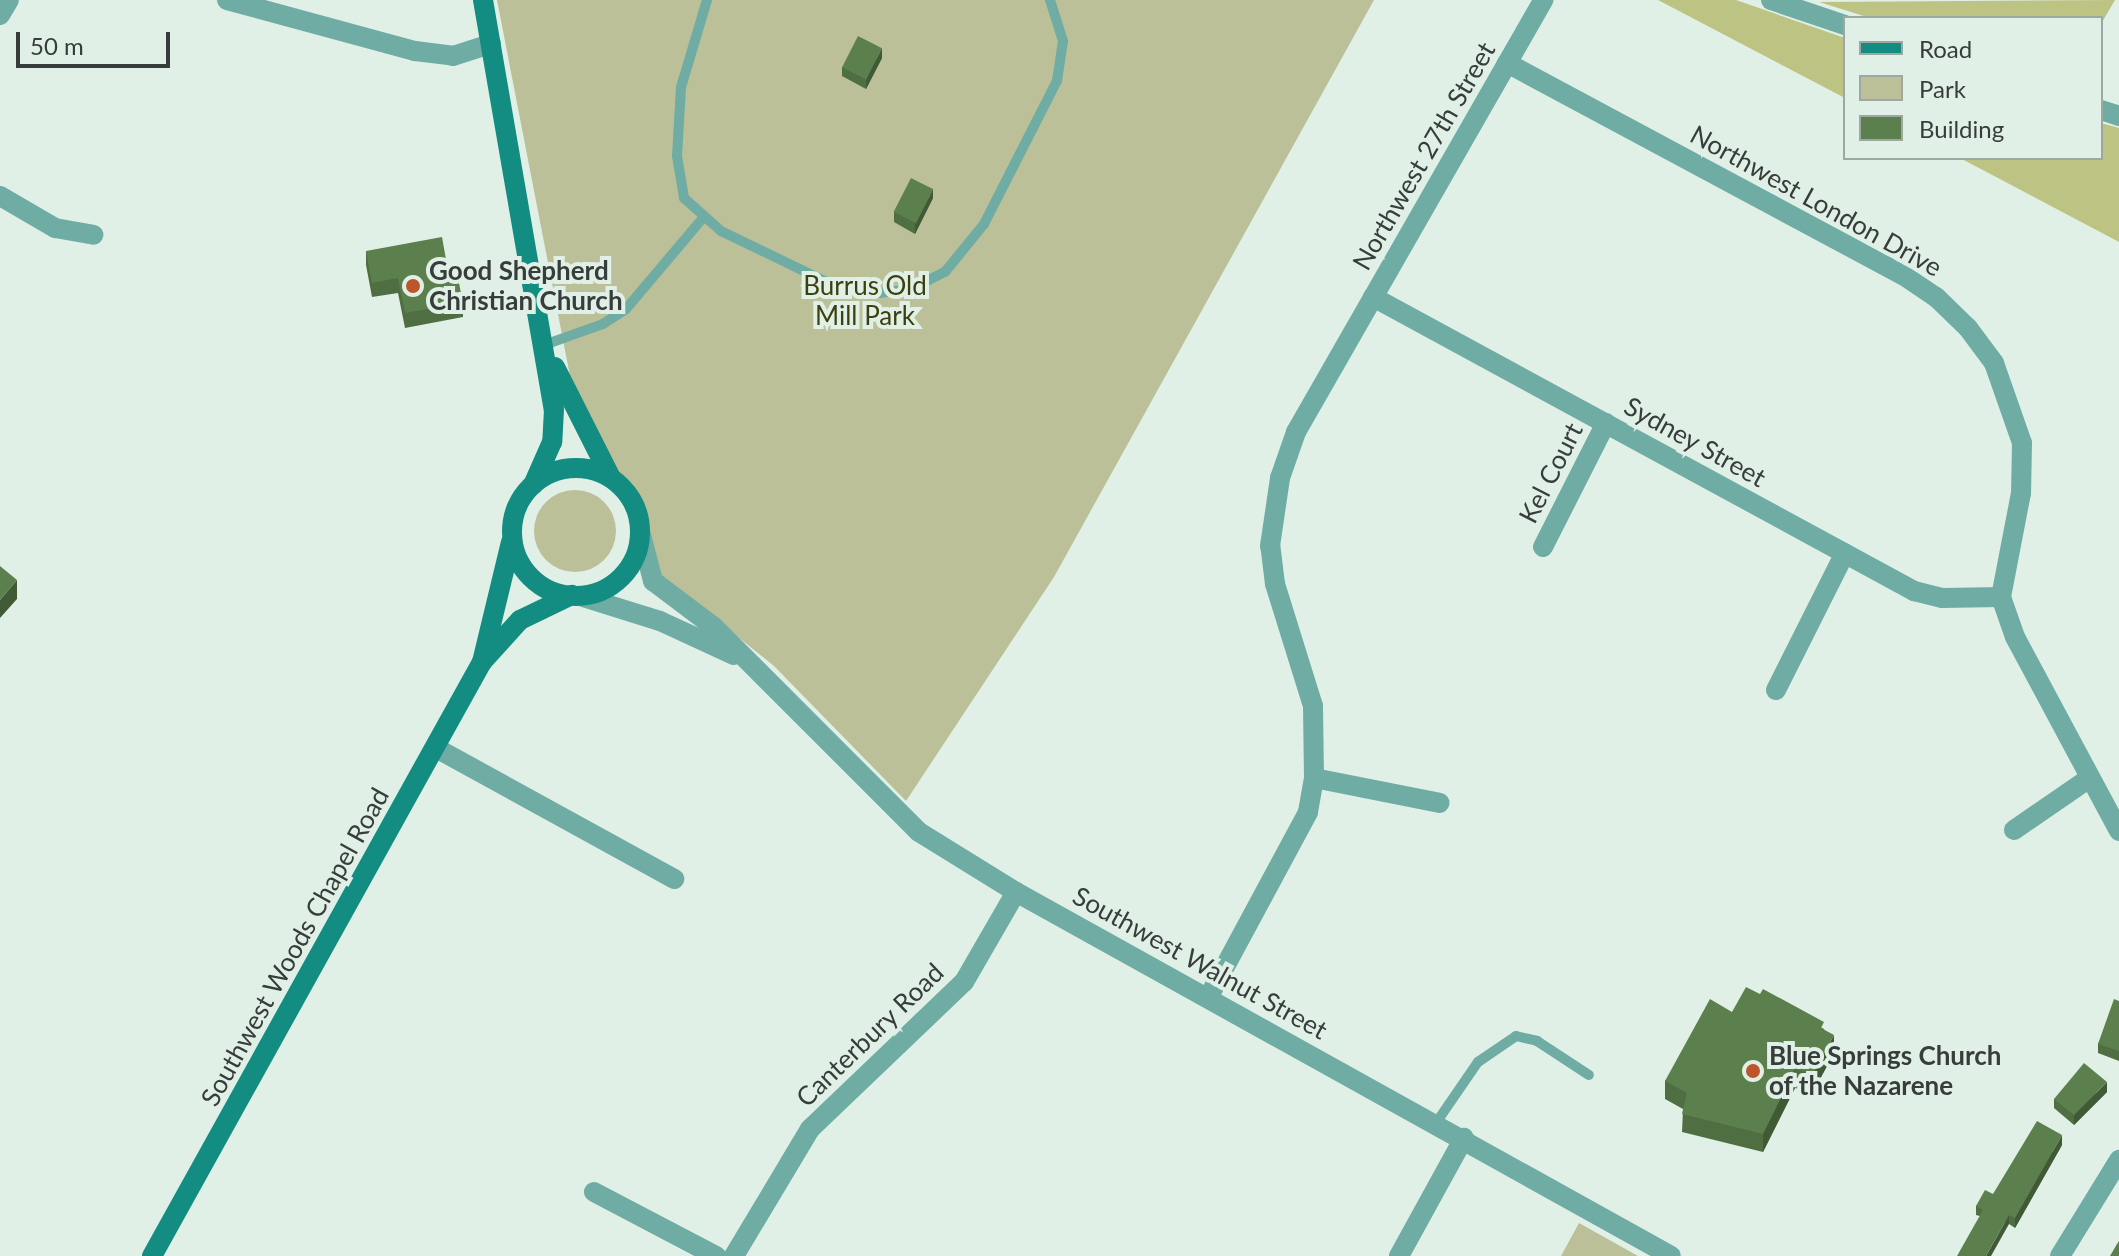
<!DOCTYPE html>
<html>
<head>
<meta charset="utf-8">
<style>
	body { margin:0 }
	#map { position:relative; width:2119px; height:1256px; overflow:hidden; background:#e1f0e7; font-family:Lato,sans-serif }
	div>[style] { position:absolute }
	.green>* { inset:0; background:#bbc098 }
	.round { border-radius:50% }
	.forest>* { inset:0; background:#bdc483 }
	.service>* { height:10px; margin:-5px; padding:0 5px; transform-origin:5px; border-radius:5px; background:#6fada4 }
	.minor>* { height:20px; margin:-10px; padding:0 10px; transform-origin:10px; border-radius:10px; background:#6fada4 }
	.tertiary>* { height:20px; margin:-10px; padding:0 10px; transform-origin:10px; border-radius:10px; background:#6fada4 }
	.secondary>* { height:20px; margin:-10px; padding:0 10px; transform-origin:10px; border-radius:10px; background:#138d82 }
	.secondary>.ring { margin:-10px; padding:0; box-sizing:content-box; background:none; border:20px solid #138d82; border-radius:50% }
	.wall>* { inset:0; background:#4f6e42 }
	.shaded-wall>* { inset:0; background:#405a36 }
	.building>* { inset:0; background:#5c804d; transform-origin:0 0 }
	.dots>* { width:22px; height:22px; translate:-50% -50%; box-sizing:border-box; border:4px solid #e1f0e7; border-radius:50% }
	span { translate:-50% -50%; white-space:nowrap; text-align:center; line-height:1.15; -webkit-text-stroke:8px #e1f0e7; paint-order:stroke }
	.street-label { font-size:26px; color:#373d3a }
	.poi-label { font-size:26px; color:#373d3a; font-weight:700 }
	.left { translate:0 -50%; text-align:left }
	.park-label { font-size:26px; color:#3c400e }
	.legend { position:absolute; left:1843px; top:16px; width:260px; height:144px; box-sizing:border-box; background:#e1f0e7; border:2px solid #9da8a2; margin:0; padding:10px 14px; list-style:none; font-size:24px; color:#373d3a }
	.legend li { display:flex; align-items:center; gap:16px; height:40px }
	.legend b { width:40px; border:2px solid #9da8a2 }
	.scale { position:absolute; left:16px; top:32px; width:154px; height:36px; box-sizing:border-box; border:4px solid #373d3a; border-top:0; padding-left:10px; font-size:24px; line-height:28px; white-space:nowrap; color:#373d3a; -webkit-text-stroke:6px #e1f0e7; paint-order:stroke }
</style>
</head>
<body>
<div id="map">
	<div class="green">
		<div style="clip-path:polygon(497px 0,1374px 0,1054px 577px,906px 801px,774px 666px,661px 575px,635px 494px,606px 457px,570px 376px)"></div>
		<div class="round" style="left:534px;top:490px;width:82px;height:82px"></div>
		<div style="clip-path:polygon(1579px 1223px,1638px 1256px,1561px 1256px)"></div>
	</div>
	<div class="forest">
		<div style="clip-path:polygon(1658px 0,1736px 0,1845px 38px,1845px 98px)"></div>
		<div style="clip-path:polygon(2115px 0,2101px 24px,2101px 18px,1870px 18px,1819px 2px)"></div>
		<div style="clip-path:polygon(2101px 123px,2119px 128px,2119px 242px,1960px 158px,2101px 158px)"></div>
	</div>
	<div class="service">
		<div style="left:707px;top:0;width:91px;rotate:106.6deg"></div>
		<div style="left:681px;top:87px;width:69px;rotate:93.3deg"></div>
		<div style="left:677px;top:156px;width:43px;rotate:80.5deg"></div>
		<div style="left:684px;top:198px;width:50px;rotate:41.7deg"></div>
		<div style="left:721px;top:231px;width:127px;rotate:25.8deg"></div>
		<div style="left:835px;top:286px;width:45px;rotate:9deg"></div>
		<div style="left:879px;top:293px;width:32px;rotate:-7deg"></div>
		<div style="left:911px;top:289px;width:38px;rotate:-27deg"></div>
		<div style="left:945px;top:272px;width:62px;rotate:-50.9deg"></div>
		<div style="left:984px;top:224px;width:161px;rotate:-63deg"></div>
		<div style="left:1057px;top:81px;width:40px;rotate:-81.5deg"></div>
		<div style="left:1063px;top:41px;width:43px;rotate:-107.6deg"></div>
		<div style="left:544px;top:345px;width:63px;rotate:-19.6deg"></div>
		<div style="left:603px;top:324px;width:27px;rotate:-33deg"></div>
		<div style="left:626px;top:309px;width:118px;rotate:-49.8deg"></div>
		<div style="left:1436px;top:1123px;width:74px;rotate:-55.5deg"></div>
		<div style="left:1478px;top:1062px;width:46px;rotate:-34.4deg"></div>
		<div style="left:1516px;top:1036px;width:22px;rotate:13deg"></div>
		<div style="left:1537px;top:1041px;width:62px;rotate:33.2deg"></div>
	</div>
	<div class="minor">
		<div style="left:227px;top:0;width:195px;rotate:15.2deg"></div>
		<div style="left:415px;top:51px;width:38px;rotate:7deg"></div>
		<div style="left:453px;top:56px;width:40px;rotate:-18deg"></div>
		<div style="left:1771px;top:0;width:78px;rotate:18.7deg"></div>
		<div style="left:0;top:15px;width:17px;rotate:-59deg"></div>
		<div style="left:1507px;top:63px;width:449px;rotate:28.2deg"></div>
		<div style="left:1903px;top:275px;width:40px;rotate:34deg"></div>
		<div style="left:1936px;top:297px;width:45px;rotate:44.1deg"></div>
		<div style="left:1968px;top:328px;width:44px;rotate:53.4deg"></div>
		<div style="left:1994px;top:363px;width:85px;rotate:70.7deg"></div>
		<div style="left:2022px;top:443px;width:50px;rotate:91.1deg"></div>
		<div style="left:2021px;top:493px;width:106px;rotate:100.9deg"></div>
		<div style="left:2001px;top:597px;width:42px;rotate:70.7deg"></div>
		<div style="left:2015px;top:637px;width:220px;rotate:61.8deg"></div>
		<div style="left:2101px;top:110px;width:19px;rotate:18deg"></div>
		<div style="left:0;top:196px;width:64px;rotate:30.2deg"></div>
		<div style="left:55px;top:228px;width:39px;rotate:10deg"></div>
		<div style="left:1373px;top:297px;width:616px;rotate:28.52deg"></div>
		<div style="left:1914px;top:591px;width:29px;rotate:14deg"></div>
		<div style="left:1942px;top:598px;width:59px;rotate:-1deg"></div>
		<div style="left:1543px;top:547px;width:139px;rotate:-63.1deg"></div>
		<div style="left:1776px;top:690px;width:153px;rotate:-63.3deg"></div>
		<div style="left:436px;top:748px;width:272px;rotate:28.8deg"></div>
		<div style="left:1314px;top:778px;width:128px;rotate:11.2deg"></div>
		<div style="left:2014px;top:830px;width:90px;rotate:-34.6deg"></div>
		<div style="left:1208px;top:998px;width:211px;rotate:-61.7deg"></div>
		<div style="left:1308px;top:812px;width:35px;rotate:-80deg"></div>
		<div style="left:1314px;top:778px;width:72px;rotate:-90.8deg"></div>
		<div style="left:1313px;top:706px;width:128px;rotate:-107.3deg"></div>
		<div style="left:1275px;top:584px;width:38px;rotate:-97deg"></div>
		<div style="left:1270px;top:546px;width:69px;rotate:-81.6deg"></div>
		<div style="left:1280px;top:478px;width:49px;rotate:-70.8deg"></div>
		<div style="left:1296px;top:432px;width:498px;rotate:-60.2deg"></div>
		<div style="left:594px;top:1192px;width:138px;rotate:27.7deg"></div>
		<div style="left:734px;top:1256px;width:148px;rotate:-59.1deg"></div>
		<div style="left:810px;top:1129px;width:213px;rotate:-43.7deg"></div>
		<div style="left:964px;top:982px;width:104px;rotate:-60deg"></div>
		<div style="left:1399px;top:1256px;width:135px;rotate:-61.2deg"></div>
		<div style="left:2060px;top:1256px;width:113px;rotate:-58.4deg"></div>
	</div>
	<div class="tertiary">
		<div style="left:640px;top:531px;width:52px;rotate:75.4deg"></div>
		<div style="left:653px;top:581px;width:76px;rotate:37deg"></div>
		<div style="left:714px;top:627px;width:290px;rotate:45deg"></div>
		<div style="left:919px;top:832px;width:114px;rotate:31.7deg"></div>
		<div style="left:1016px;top:892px;width:749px;rotate:29.06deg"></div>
		<div style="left:583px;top:597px;width:81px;rotate:17.3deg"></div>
		<div style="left:660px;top:621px;width:81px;rotate:24.7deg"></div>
	</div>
	<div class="secondary">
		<div style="left:483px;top:0;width:415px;rotate:80.2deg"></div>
		<div style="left:554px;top:409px;width:33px;rotate:93deg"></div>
		<div style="left:552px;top:442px;width:47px;rotate:113.8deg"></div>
		<div style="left:555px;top:367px;width:124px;rotate:63.2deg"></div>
		<div class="ring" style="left:512px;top:468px;width:108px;height:108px"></div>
		<div style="left:482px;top:662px;width:123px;rotate:-76.4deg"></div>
		<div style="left:152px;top:1256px;width:680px;rotate:-60.95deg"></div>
		<div style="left:482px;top:662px;width:57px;rotate:-47.9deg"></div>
		<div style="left:520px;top:620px;width:58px;rotate:-25.7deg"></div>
	</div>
	<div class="wall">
		<div style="clip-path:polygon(882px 58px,866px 89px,842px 76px,842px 67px)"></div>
		<div style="clip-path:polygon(933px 198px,915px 234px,894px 222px,894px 212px)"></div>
		<div style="clip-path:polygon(366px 251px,447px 265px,463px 303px,463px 317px,405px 328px,398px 293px,372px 297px,366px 265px)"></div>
		<div style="clip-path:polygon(1760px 994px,1824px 1029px,1834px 1053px,1813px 1092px,1795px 1088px,1763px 1152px,1682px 1132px,1683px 1109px,1665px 1099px,1665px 1081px,1732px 1012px)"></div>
		<div style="clip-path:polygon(2119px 1001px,2119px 1061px,2098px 1053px,2098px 1044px)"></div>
		<div style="clip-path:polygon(2107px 1092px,2074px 1125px,2054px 1108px,2054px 1099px)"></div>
		<div style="clip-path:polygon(2062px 1145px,2015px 1228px,2009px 1224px,1976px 1215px,1976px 1206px)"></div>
	</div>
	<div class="shaded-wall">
		<div style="clip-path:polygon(882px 48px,882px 58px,866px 89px,866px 79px)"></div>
		<div style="clip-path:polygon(933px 189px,933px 198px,915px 234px,915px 224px)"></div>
		<div style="clip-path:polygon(17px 580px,17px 599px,0 618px,0 600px)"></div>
		<div style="clip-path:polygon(1834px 1035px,1834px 1053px,1813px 1092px,1813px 1074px)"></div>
		<div style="clip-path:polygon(1795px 1069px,1795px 1088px,1763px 1152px,1763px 1134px)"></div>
		<div style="clip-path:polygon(2107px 1082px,2107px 1092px,2074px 1125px,2074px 1115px)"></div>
		<div style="clip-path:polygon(2062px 1135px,2062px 1145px,2015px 1228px,2015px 1218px)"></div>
		<div style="clip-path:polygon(2009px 1215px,2009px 1224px,1991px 1256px,1986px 1256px)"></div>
	</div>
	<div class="building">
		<div style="left:858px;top:36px;width:27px;height:35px;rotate:27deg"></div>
		<div style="left:911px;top:178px;width:25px;height:38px;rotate:27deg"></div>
		<div style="clip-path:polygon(442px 237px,447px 265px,455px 263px,463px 303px,405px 313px,398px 278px,372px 283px,366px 251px)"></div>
		<div style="clip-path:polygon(0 566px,17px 580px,0 600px)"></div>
		<div style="clip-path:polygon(1746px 987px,1760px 994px,1763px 989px,1824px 1022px,1821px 1028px,1834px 1035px,1813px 1074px,1795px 1069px,1763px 1134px,1682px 1114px,1687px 1093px,1665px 1081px,1710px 999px,1732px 1012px)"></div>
		<div style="clip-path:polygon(2114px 999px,2119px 1001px,2119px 1051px,2098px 1044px)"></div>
		<div style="clip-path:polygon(2084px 1063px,2107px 1082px,2074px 1115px,2054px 1099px)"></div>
		<div style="clip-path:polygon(2037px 1121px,2062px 1135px,2015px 1218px,2009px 1215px,1986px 1256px,1957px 1256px,1983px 1210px,1976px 1206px,1985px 1190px,1993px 1194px)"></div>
		<div style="clip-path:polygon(2119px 1241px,2119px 1256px,2110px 1256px,2117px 1244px)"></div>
	</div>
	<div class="dots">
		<div style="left:413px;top:286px;background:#bd562b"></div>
		<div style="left:1753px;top:1071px;background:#bd562b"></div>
	</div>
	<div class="street-label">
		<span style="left:1424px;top:156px;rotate:-60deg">Northwest 27th Street</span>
		<span style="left:1816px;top:201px;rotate:29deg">Northwest London Drive</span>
		<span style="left:1695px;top:442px;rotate:29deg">Sydney Street</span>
		<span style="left:1551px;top:473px;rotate:-63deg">Kel Court</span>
		<span style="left:295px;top:947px;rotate:-61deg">Southwest Woods Chapel Road</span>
		<span style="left:1200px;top:963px;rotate:29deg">Southwest Walnut Street</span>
		<span style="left:870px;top:1035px;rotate:-44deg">Canterbury Road</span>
	</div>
	<div class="poi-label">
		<span class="left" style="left:429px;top:286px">Good Shepherd<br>Christian Church</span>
		<span class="left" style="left:1769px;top:1071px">Blue Springs Church<br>of the Nazarene</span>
	</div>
	<div class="park-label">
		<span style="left:865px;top:301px">Burrus Old<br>Mill Park</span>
	</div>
	<ul class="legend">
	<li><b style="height:10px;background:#138d82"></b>Road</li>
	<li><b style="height:22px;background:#bbc098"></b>Park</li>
	<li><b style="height:22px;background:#5c804d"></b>Building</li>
	</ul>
	<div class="scale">50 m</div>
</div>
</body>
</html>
